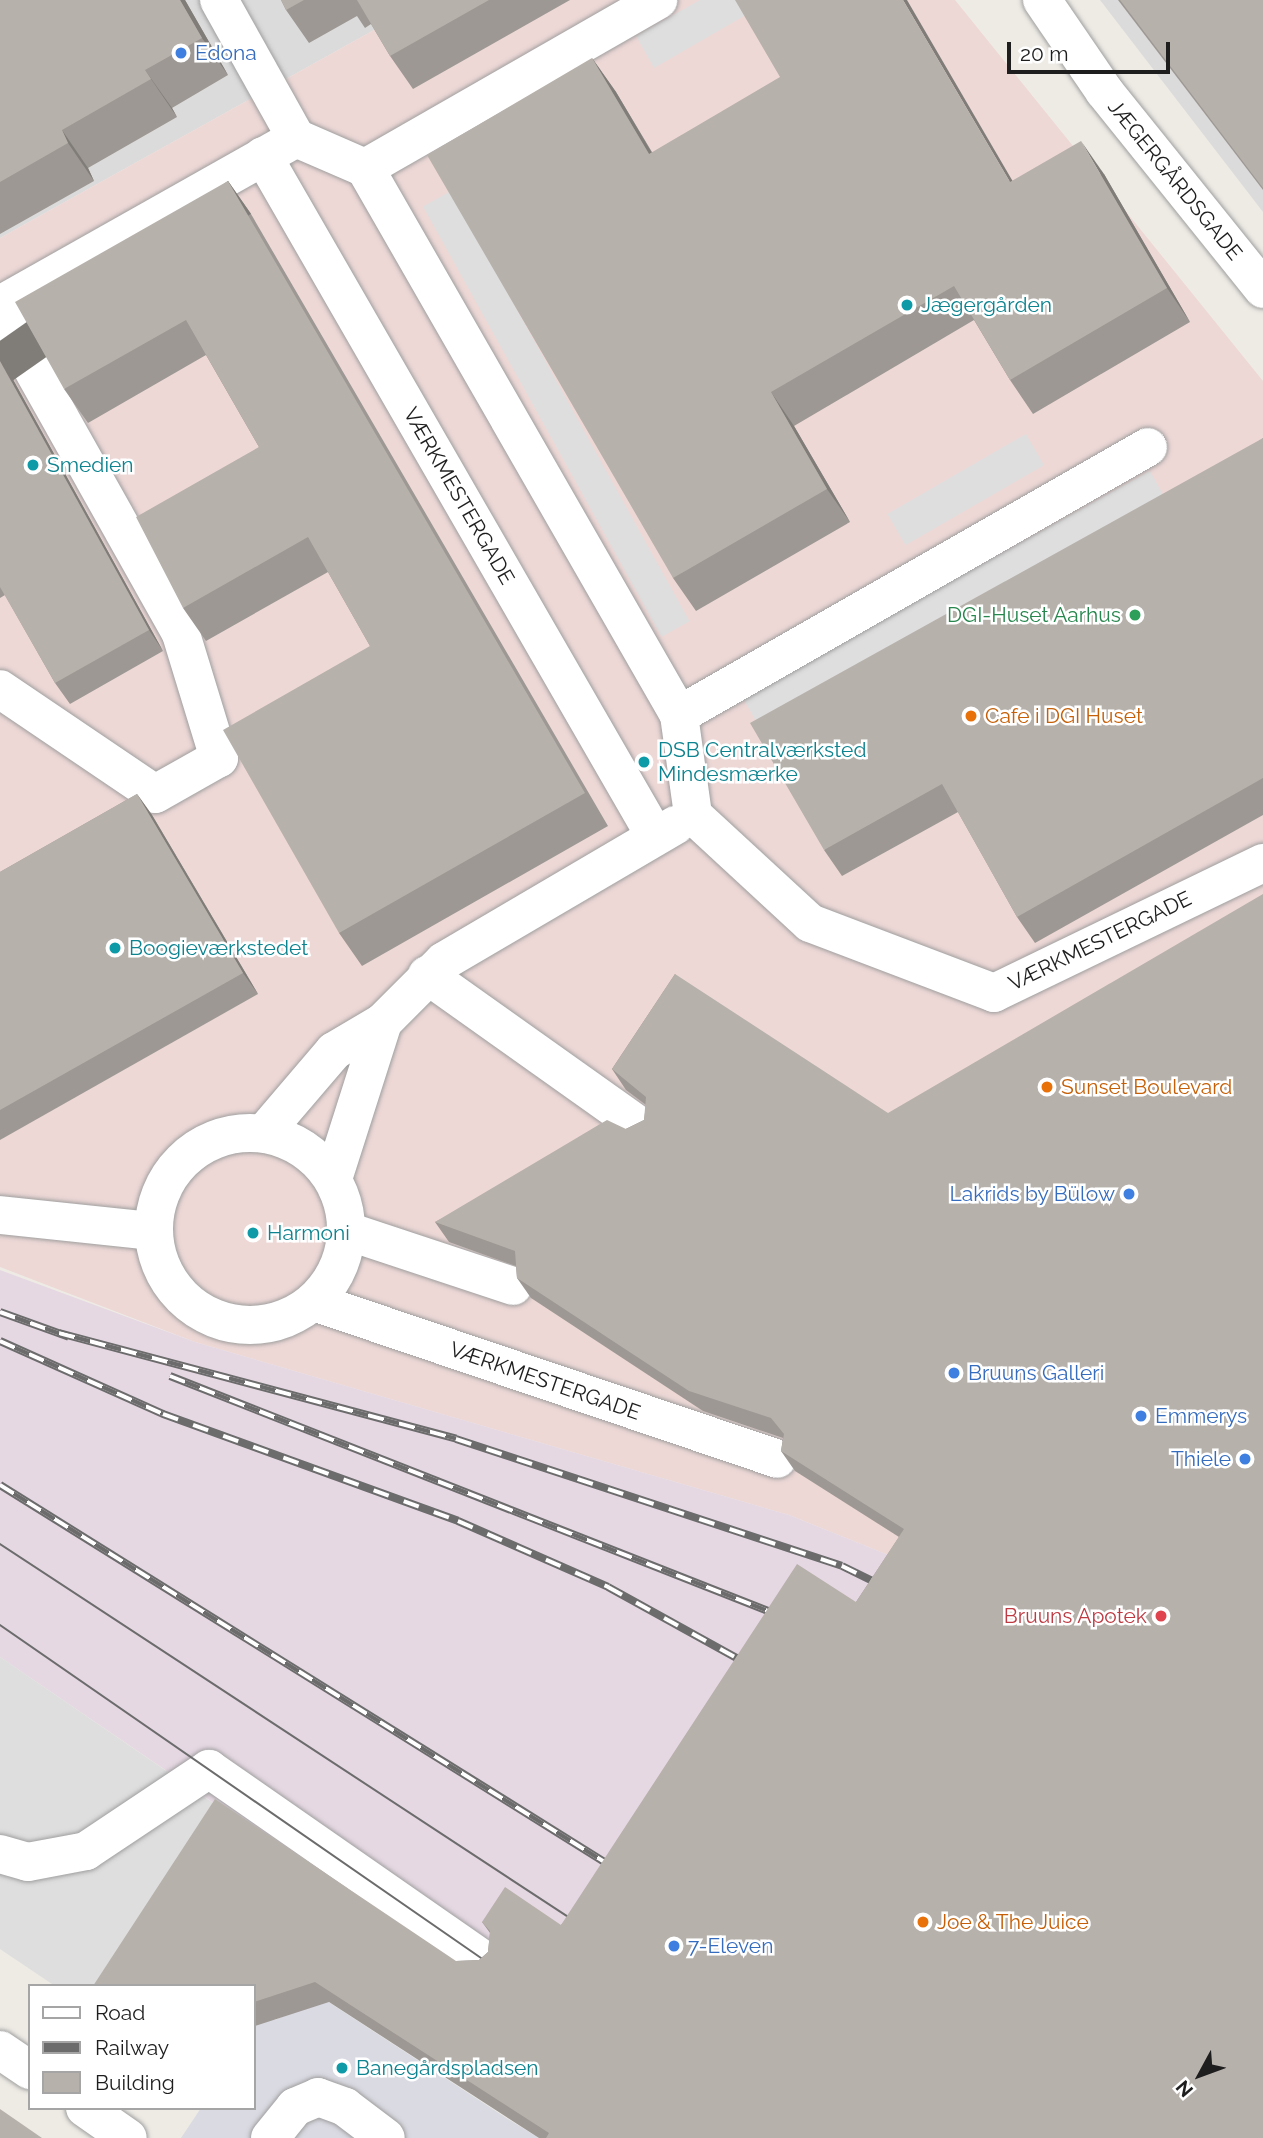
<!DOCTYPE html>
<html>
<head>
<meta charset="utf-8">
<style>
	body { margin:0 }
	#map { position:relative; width:1263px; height:2138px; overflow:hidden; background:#eeebe5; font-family:Raleway,sans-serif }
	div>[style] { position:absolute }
	.residential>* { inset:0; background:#dcdbdb }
	.commercial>* { inset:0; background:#edd8d6 }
	.industrial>* { inset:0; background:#e6d8e3 }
	.parking>* { inset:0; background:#dedede; transform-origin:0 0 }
	.plaza>* { inset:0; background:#dadae3 }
	.roads { filter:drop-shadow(0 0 2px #9f9f9f) drop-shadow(0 0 2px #9f9f9f) }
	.minor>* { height:38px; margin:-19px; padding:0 19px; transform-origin:19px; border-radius:19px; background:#fff }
	.minor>.ring { margin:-19px; padding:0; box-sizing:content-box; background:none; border:38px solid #fff; border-radius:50% }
	.tram>* { height:2px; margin:-1px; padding:0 1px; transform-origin:1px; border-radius:1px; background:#6c6c6c }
	.rail>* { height:8px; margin-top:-4px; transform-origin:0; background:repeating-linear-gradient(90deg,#fff 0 16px,#6c6c6c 0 32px); box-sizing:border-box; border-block:2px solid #6c6c6c }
	.wall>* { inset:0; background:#9d9893 }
	.shaded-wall>* { inset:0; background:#807c78; transform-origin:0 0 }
	.building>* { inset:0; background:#b7b1ab }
	.dots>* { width:19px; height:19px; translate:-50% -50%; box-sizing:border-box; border:4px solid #fff; border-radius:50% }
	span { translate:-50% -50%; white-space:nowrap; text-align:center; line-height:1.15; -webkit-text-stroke:5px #fff; paint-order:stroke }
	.shop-label { font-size:21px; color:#366cbe }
	.left { translate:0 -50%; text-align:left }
	.right { translate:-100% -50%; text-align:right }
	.street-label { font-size:21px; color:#1e1e1e }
	.culture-label { font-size:21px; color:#0d838f }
	.leisure-label { font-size:21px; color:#27864d }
	.food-label { font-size:21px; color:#c56008 }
	.health-label { font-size:21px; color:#be3a42 }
	.legend { position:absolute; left:28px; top:1984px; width:228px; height:126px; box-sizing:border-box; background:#fff; border:2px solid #a5a5a5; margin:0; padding:9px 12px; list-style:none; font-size:21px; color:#1e1e1e }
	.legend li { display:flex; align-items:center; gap:14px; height:35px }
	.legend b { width:35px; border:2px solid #a5a5a5 }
	.north { position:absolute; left:1165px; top:2040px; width:70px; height:70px; -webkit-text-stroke:5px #fff; paint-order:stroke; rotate:229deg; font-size:19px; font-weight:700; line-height:28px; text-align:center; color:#1e1e1e }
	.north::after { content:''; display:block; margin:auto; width:24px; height:32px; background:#1e1e1e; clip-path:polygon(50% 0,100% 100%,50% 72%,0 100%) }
	.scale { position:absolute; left:1007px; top:42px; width:163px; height:32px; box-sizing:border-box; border:4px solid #1e1e1e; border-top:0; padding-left:9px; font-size:21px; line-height:24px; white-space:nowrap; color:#1e1e1e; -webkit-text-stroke:5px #fff; paint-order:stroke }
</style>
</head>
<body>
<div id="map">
	<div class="residential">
		<div style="clip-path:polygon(0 0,428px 0,0 238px)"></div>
		<div style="clip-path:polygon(1100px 0,1263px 0,1263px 212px)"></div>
	</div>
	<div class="commercial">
		<div style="clip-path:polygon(428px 0,955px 0,1263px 381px,1263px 1775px,995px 1598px,789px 1515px,195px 1342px,0 1267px,0 238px)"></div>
	</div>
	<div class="industrial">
		<div style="clip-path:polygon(0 1270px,195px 1342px,789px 1515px,995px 1598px,704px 2138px,0 1657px)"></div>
	</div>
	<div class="parking">
		<div style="clip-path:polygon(700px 0,772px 0,654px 68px,636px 36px)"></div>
		<div style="left:451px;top:191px;width:492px;height:32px;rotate:61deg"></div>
		<div style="left:1026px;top:434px;width:36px;height:160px;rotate:60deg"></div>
		<div style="left:1150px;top:471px;width:46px;height:466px;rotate:61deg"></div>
		<div style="clip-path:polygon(0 1657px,232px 1816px,120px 1986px,55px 1986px,0 1949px)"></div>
	</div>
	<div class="plaza">
		<div style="clip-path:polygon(324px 1999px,508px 2119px,539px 2138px,181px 2138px,201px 2108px,254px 2108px,254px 2028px,264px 2012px,275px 2020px)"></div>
	</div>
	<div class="roads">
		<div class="minor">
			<div style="left:219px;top:0;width:158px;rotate:60.8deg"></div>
			<div style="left:1042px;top:0;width:110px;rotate:55.7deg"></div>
			<div style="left:1104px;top:91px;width:254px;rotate:51.2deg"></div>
			<div style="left:263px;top:156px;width:785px;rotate:60.04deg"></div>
			<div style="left:365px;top:168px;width:631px;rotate:60.14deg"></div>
			<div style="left:679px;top:715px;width:540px;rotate:-29.74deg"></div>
			<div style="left:0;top:305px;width:340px;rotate:-29.4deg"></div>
			<div style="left:296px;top:138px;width:75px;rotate:23.5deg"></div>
			<div style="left:365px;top:168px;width:338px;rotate:-29.8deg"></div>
			<div style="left:0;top:311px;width:370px;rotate:60.7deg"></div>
			<div style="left:181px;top:634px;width:130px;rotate:73deg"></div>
			<div style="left:219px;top:758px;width:73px;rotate:150.6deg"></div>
			<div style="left:155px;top:794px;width:187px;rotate:-145.9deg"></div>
			<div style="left:679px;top:715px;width:101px;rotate:82deg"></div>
			<div style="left:693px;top:815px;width:159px;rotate:42.7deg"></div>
			<div style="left:810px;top:923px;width:197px;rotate:20.8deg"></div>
			<div style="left:994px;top:993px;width:299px;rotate:-25.8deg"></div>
			<div style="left:427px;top:975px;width:262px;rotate:35.4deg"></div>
			<div class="ring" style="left:154px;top:1133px;width:154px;height:154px"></div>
			<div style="left:264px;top:1133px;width:108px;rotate:-49.5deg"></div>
			<div style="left:334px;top:1051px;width:57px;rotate:-30.6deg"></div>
			<div style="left:383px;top:1022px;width:86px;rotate:-45deg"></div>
			<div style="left:444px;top:961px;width:269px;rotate:-30.4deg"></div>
			<div style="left:333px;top:1179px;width:165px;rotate:-72.3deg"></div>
			<div style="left:0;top:1215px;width:154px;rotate:6deg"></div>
			<div style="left:347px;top:1231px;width:175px;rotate:18.3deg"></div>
			<div style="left:314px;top:1302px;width:489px;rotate:18.7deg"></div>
			<div style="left:0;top:1854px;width:29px;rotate:16deg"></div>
			<div style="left:28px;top:1862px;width:59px;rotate:-10.7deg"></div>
			<div style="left:86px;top:1851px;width:148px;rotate:-33.7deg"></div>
			<div style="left:209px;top:1769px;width:335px;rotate:34.8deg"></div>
			<div style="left:0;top:2050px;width:36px;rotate:34deg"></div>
			<div style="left:85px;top:2108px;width:52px;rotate:34.9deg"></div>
			<div style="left:270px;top:2138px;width:40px;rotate:-51deg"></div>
			<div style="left:295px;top:2107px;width:25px;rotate:-23deg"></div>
			<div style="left:318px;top:2097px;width:29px;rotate:20deg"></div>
			<div style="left:345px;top:2107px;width:51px;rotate:37.1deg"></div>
		</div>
	</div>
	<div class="tram">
		<div style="left:0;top:1544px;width:696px;rotate:33.28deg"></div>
		<div style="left:0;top:1625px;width:589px;rotate:34.69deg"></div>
	</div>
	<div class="rail">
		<div style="left:0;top:1312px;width:73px;rotate:19.9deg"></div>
		<div style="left:59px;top:1333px;width:411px;rotate:14.9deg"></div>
		<div style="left:456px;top:1439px;width:406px;rotate:18.2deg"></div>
		<div style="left:842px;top:1566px;width:50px;rotate:26.1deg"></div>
		<div style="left:0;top:1341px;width:179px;rotate:24.1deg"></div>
		<div style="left:163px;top:1414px;width:314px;rotate:19.9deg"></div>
		<div style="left:458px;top:1521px;width:164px;rotate:23.7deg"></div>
		<div style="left:608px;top:1587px;width:166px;rotate:28.9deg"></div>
		<div style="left:170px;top:1376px;width:662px;rotate:21.45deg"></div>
		<div style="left:0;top:1485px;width:729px;rotate:31.95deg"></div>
	</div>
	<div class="wall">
		<div style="clip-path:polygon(0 0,185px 0,228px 75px,172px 108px,177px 117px,88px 168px,94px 181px,0 234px)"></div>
		<div style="clip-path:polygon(281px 0,570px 0,413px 89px,390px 56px,371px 24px,365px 28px,357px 16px,309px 43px,286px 10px)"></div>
		<div style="clip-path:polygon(1118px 0,1263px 0,1263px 190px)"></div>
		<div style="clip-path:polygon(592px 58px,616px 92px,652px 152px,1013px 181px,1104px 174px,1190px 322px,1033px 414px,1010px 380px,974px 320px,794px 426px,850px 522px,696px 611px,673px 578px)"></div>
		<div style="clip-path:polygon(228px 181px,251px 214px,608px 826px,362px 966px,339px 933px,370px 646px,328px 572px,206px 641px,183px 608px,259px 447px,206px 355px,88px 423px,64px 389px)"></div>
		<div style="clip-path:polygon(0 356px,163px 651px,70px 704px,55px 683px,5px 595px,0 598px)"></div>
		<div style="clip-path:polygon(1263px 438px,1263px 815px,1035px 943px,1017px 917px,958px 812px,842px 876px,824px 850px)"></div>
		<div style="clip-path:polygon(137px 794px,152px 815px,258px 994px,0 1140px,0 872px)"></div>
		<div style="clip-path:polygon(675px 974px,1263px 2138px,539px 2138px,329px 2002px,255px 2026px,254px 2028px,254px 1986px,456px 1961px,479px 1960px,488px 1952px,490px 1933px,482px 1922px,561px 1925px,856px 1602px,899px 1537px,795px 1471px,781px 1451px,783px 1438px,703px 1411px,531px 1298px,517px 1278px,516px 1266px,449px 1242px,435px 1222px,644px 1120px,646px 1105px,626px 1090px,612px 1069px)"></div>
	</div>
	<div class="shaded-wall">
		<div style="clip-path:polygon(180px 0,185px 0,228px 75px,202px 38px)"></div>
		<div style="clip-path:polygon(903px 0,907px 0,1033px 216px,1010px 182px)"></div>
		<div style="clip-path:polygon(592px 58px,616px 92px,672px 187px,649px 154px)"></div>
		<div style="clip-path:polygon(145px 70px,172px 108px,177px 117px,151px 79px)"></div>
		<div style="clip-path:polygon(62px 130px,88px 168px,94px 181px,68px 143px)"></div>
		<div style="clip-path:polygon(1081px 141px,1104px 174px,1190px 322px,1167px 288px)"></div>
		<div style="left:228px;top:181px;width:40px;height:709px;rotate:55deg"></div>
		<div style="clip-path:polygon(0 356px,163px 651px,149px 630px,0 361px)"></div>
		<div style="clip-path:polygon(771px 392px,794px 426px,850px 522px,827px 489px)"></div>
		<div style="clip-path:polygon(137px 794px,152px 815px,258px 994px,243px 973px)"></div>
	</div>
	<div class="building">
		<div style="clip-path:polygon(0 0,180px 0,202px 38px,145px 70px,151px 79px,62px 130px,68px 143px,0 182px)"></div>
		<div style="clip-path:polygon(281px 0,304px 0,286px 10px)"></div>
		<div style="clip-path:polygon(357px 0,489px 0,390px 56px)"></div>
		<div style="clip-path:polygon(735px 0,903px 0,1010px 182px,1081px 141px,1167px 288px,1010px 380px,954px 286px,771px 392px,827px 489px,673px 578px,427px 155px,592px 58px,649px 154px,780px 77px)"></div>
		<div style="clip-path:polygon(1120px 0,1263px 0,1263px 188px)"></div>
		<div style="clip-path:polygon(228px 181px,585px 793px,339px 933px,223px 730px,370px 646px,308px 537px,183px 608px,136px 517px,259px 447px,186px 320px,64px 389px,15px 302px)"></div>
		<div style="clip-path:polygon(0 361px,149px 630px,55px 683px,0 587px)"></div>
		<div style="clip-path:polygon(1263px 438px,1263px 778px,1017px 917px,942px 784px,824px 850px,750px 723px)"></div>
		<div style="clip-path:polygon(137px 794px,243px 973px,0 1110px,0 872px)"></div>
		<div style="clip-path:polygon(1263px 894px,1263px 2138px,546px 2138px,549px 2133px,315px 1982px,254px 2002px,254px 1986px,93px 1986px,215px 1799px,456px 1961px,479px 1960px,488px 1952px,490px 1931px,482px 1922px,505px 1887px,561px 1925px,797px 1564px,856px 1602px,904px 1529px,781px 1451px,784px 1434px,771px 1418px,689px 1391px,517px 1278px,515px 1251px,435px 1222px,607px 1120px,626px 1129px,644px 1120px,646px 1097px,612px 1069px,675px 974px,888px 1113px)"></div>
		<div style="clip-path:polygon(0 2109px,42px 2138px,0 2138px)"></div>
	</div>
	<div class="dots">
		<div style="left:181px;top:53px;background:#3f7fe0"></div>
		<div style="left:907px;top:305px;background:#0f9aa8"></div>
		<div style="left:33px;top:465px;background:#0f9aa8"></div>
		<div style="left:1135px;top:615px;background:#2e9e5b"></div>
		<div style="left:971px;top:716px;background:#e8710a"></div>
		<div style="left:644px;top:762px;background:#0f9aa8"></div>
		<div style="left:115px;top:948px;background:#0f9aa8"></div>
		<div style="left:1047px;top:1087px;background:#e8710a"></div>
		<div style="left:1129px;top:1194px;background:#3f7fe0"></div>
		<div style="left:253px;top:1233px;background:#0f9aa8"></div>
		<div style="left:954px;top:1373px;background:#3f7fe0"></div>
		<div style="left:1141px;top:1416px;background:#3f7fe0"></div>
		<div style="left:1245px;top:1459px;background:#3f7fe0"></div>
		<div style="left:1161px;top:1616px;background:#e0444e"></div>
		<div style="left:923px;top:1922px;background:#e8710a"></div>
		<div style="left:674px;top:1946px;background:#3f7fe0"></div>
		<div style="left:342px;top:2068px;background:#0f9aa8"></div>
	</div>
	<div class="shop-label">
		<span class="left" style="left:195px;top:53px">Edona</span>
		<span class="right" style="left:1115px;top:1194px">Lakrids by Bülow</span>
		<span class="left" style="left:968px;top:1373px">Bruuns Galleri</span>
		<span class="left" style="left:1155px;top:1416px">Emmerys</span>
		<span class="right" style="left:1231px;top:1459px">Thiele</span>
		<span class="left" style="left:688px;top:1946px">7-Eleven</span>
	</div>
	<div class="street-label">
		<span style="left:1175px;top:180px;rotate:51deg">JÆGERGÅRDSGADE</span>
		<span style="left:459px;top:496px;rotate:60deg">VÆRKMESTERGADE</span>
		<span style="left:1100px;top:941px;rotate:-26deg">VÆRKMESTERGADE</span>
		<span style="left:545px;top:1381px;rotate:19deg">VÆRKMESTERGADE</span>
	</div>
	<div class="culture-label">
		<span class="left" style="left:921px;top:305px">Jægergården</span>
		<span class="left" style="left:47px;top:465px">Smedien</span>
		<span class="left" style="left:658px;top:762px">DSB Centralværksted<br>Mindesmærke</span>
		<span class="left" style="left:129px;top:948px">Boogieværkstedet</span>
		<span class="left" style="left:267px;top:1233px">Harmoni</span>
		<span class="left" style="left:356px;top:2068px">Banegårdspladsen</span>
	</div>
	<div class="leisure-label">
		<span class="right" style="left:1121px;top:615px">DGI-Huset Aarhus</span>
	</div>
	<div class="food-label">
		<span class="left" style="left:985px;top:716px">Cafe i DGI Huset</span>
		<span class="left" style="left:1061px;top:1087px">Sunset Boulevard</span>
		<span class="left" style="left:937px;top:1922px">Joe &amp; The Juice</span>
	</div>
	<div class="health-label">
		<span class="right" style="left:1147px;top:1616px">Bruuns Apotek</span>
	</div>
	<ul class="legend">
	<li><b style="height:9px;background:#fff"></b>Road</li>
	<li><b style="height:9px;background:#6c6c6c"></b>Railway</li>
	<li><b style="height:19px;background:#b7b1ab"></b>Building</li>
	</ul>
	<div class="north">N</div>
	<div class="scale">20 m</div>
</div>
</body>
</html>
